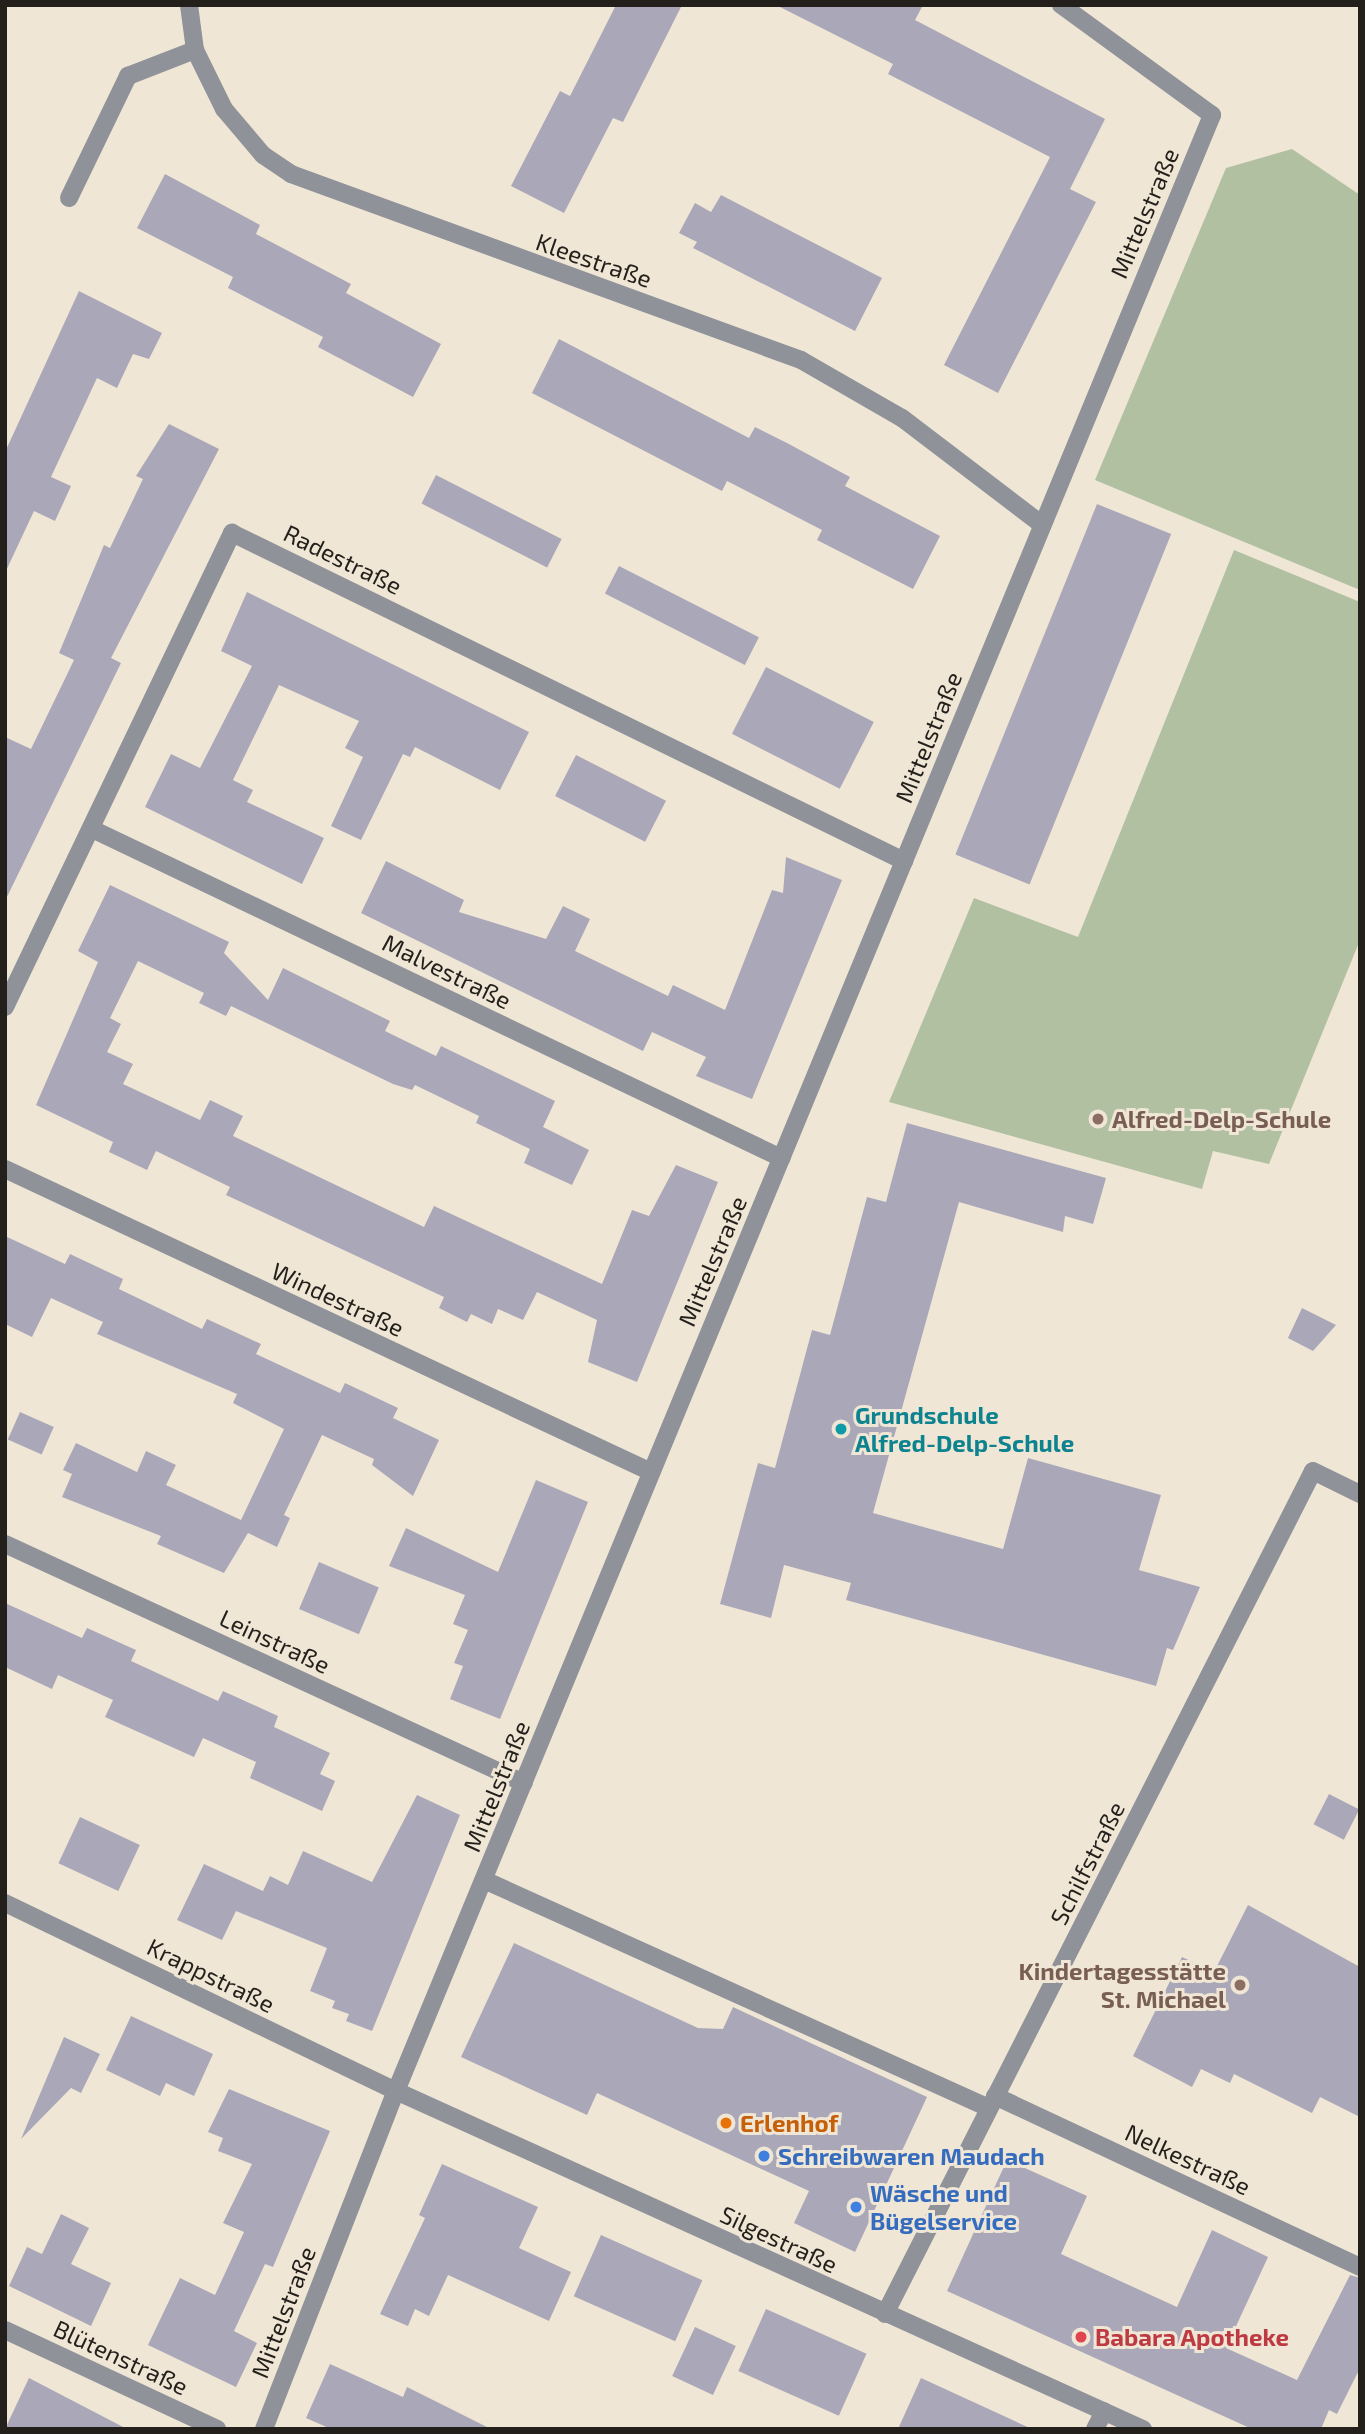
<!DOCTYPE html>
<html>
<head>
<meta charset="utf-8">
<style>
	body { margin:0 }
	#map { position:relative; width:1365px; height:2434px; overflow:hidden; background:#f0e6d6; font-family:"Exo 2",sans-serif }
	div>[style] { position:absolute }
	.green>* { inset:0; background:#b1c0a0 }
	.building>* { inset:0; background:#aaa8b8; transform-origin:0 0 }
	.service>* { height:18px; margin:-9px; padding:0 9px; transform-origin:9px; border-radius:9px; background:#8f9399 }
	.minor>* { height:18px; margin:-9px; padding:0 9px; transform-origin:9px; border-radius:9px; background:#8f9399 }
	.dots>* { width:19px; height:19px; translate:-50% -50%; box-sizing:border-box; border:4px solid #f0e6d6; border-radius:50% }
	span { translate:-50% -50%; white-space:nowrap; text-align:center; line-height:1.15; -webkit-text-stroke:6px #f0e6d6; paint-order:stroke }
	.street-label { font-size:24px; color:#231f1a }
	.education-label { font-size:24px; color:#785e54; font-weight:700 }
	.left { translate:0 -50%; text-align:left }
	.right { translate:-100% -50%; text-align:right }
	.culture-label { font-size:24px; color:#0d838f; font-weight:700 }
	.food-label { font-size:24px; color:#c56008; font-weight:700 }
	.shop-label { font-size:24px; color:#366cbe; font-weight:700 }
	.health-label { font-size:24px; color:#be3a42; font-weight:700 }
	.frame { position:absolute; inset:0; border:7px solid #231f1a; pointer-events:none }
</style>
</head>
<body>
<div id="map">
	<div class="green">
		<div style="clip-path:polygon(1292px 149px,1360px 195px,1360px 590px,1095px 480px,1226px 168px)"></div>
		<div style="clip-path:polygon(1234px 550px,1360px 602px,1360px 940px,1269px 1164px,1213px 1151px,1202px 1189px,889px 1102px,974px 898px,1078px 937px)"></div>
	</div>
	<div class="building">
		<div style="clip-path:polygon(616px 5px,682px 5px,623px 122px,613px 118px,564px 213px,511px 186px,560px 91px,570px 96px)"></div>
		<div style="clip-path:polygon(776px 5px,923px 5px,915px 20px,1105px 119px,1070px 189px,1096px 202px,998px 393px,944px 365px,1050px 157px,888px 74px,893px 64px)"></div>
		<div style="clip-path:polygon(165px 174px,260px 225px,256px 234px,351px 284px,346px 293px,441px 344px,413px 397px,318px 347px,323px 337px,228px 288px,233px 277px,137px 228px)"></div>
		<div style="clip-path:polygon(721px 195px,882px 278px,855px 331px,693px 248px,697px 242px,679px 233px,695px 203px,711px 212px)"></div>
		<div style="clip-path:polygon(79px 291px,162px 333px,149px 359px,133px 354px,117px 388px,97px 378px,51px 477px,71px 486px,55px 521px,34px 511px,5px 573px,5px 452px)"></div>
		<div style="clip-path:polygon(559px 339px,749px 438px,755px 427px,787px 443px,850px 477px,845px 486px,940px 536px,913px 589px,817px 540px,822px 530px,727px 481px,722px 491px,532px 393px)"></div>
		<div style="clip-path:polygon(169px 424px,219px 449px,111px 658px,121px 663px,5px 901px,5px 737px,31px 749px,74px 660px,59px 653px,104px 545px,110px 548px,143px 479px,136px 476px)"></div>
		<div style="left:436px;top:475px;width:141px;height:32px;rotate:27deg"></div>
		<div style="left:1097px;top:504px;width:80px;height:378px;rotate:22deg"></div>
		<div style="left:619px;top:566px;width:157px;height:31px;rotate:27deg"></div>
		<div style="clip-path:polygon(247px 592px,529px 732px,500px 790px,415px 747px,410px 757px,403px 754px,361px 840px,331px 826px,363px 757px,345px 748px,359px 721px,279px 685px,233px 780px,253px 790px,247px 802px,324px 838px,302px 884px,145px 807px,171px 754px,200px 768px,252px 666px,221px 651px)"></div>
		<div style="left:766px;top:667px;width:121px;height:75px;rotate:27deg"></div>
		<div style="left:576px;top:755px;width:101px;height:46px;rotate:27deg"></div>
		<div style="clip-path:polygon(786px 857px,842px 880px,752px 1099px,696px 1076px,706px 1057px,652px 1032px,643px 1051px,361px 913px,386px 861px,464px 900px,459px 912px,546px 939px,563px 906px,590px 919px,575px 951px,668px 996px,673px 985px,725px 1010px,772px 890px,783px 893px)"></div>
		<div style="clip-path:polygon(110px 885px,229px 942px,224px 953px,268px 1000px,283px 968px,390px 1021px,385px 1031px,436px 1056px,441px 1046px,555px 1101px,543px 1127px,589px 1150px,572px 1185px,524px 1163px,530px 1149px,476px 1123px,479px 1116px,415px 1085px,412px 1090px,393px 1084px,231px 1006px,226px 1016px,199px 1003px,204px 993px,138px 961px,110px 1018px,121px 1024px,107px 1052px,133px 1064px,123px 1084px,200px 1120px,210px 1100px,243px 1116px,233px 1136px,424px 1227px,434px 1206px,602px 1284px,632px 1210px,649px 1216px,676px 1165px,718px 1182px,637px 1382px,588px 1362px,597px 1320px,537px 1292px,523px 1320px,498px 1309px,492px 1324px,471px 1314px,467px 1322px,439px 1308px,444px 1297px,226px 1195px,230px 1187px,156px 1151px,147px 1170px,109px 1152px,113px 1142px,36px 1105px,98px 962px,78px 951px)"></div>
		<div style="clip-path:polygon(907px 1123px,1106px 1178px,1093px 1224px,1065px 1216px,1063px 1232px,959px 1202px,873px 1513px,1003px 1549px,1028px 1458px,1161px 1495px,1139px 1570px,1200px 1587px,1173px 1650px,1167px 1648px,1156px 1686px,846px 1600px,851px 1583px,784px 1565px,771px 1618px,720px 1604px,758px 1463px,775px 1468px,812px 1330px,830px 1335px,867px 1197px,886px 1202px)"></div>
		<div style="clip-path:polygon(5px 1236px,65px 1264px,70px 1254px,123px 1279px,119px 1289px,202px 1329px,207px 1319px,261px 1344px,256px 1354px,340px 1393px,345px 1383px,398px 1408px,393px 1418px,439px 1440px,413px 1496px,372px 1465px,374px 1459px,322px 1435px,284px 1515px,290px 1518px,277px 1547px,248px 1533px,224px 1573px,157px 1544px,161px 1536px,62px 1497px,72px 1474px,63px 1470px,76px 1443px,137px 1472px,146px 1451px,176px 1465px,166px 1485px,241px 1520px,284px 1429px,233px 1403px,237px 1394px,97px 1334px,103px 1322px,51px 1298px,32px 1337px,5px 1324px)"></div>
		<div style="clip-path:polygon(1302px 1308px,1336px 1325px,1313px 1351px,1288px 1338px)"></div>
		<div style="left:20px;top:1412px;width:37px;height:30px;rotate:24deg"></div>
		<div style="clip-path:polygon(536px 1480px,588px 1502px,500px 1719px,450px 1699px,463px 1666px,454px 1663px,468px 1630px,453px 1624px,465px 1595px,389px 1566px,406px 1528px,498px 1572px)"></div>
		<div style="left:319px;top:1562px;width:65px;height:51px;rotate:23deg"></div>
		<div style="clip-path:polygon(5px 1603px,82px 1638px,87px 1628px,136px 1650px,131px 1661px,218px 1701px,223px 1691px,278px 1716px,274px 1727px,330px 1753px,320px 1774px,335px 1781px,322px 1811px,250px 1778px,256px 1762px,203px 1738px,194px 1757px,105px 1717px,113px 1700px,58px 1675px,52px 1689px,5px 1667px)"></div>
		<div style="left:1329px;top:1794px;width:34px;height:34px;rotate:27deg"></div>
		<div style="clip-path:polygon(417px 1795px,460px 1815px,372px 2031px,346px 2021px,349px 2014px,332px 2008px,335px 2001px,310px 1991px,327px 1948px,236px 1911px,222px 1940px,177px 1920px,204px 1864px,263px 1891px,270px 1876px,288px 1885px,303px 1851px,372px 1882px)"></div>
		<div style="left:80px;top:1817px;width:66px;height:51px;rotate:25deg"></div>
		<div style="clip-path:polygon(1248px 1905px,1360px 1967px,1360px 2117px,1320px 2097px,1312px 2113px,1234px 2074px,1230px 2083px,1201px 2069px,1192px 2087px,1133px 2056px,1182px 1957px,1214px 1972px)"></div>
		<div style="clip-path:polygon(514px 1943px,698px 2028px,723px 2029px,733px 2007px,927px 2097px,855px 2252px,794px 2223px,809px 2191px,597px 2093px,587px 2115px,461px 2057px)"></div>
		<div style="clip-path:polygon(131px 2016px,213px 2054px,194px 2096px,166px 2083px,160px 2096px,106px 2070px)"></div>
		<div style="clip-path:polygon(64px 2037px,100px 2054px,81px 2093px,71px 2088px,21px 2139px)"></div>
		<div style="clip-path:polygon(229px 2089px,330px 2131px,273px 2267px,265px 2264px,234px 2331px,257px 2343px,236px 2387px,148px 2345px,180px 2278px,215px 2295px,244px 2232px,223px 2223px,252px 2164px,218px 2151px,223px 2138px,208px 2132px)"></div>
		<div style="clip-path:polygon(1007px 2160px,1087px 2196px,1061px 2254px,1177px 2307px,1212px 2230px,1268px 2257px,1226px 2348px,1297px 2380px,1350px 2275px,1360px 2278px,1360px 2368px,1337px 2414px,1329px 2410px,1321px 2429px,1252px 2429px,947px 2291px)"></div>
		<div style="clip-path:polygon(442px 2164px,538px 2207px,519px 2248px,571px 2272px,549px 2321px,448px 2275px,429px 2316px,415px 2309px,408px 2326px,380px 2314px,425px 2218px,419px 2215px)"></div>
		<div style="clip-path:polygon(61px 2214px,89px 2228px,71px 2264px,111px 2283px,91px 2326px,9px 2286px,27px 2247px,42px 2254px)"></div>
		<div style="left:601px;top:2235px;width:111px;height:67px;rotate:24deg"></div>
		<div style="left:766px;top:2309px;width:110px;height:68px;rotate:24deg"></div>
		<div style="left:695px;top:2327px;width:45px;height:54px;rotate:25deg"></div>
		<div style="clip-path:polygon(330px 2364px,403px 2397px,407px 2387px,491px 2429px,331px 2429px,306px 2418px)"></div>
		<div style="clip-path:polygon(29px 2378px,127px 2429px,5px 2429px)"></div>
		<div style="clip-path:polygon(921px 2378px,1032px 2429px,898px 2429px)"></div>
	</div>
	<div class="service">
		<div style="left:69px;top:198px;width:136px;rotate:-64.2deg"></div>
		<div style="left:128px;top:76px;width:72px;rotate:-21.2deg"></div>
		<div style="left:484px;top:1880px;width:554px;rotate:24.3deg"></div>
	</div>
	<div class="minor">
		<div style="left:189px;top:5px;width:45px;rotate:82.4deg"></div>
		<div style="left:195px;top:50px;width:66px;rotate:63.8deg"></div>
		<div style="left:224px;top:109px;width:60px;rotate:49.7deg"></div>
		<div style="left:263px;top:155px;width:34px;rotate:34deg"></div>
		<div style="left:291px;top:174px;width:543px;rotate:20.04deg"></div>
		<div style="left:801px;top:360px;width:116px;rotate:29.9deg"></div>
		<div style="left:902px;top:418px;width:175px;rotate:37.3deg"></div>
		<div style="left:92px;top:829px;width:764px;rotate:25.52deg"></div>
		<div style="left:5px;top:1007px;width:526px;rotate:-64.41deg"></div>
		<div style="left:232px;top:533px;width:748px;rotate:26.02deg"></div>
		<div style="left:5px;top:1169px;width:714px;rotate:25.13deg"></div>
		<div style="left:5px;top:1544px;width:571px;rotate:24.73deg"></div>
		<div style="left:5px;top:1903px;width:434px;rotate:25.7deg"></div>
		<div style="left:396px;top:2091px;width:820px;rotate:24.35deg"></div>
		<div style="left:995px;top:2096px;width:403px;rotate:25.1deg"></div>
		<div style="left:885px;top:2314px;width:945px;rotate:-63.08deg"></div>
		<div style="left:1313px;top:1471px;width:52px;rotate:26.1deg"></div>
		<div style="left:5px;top:2330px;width:234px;rotate:25deg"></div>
		<div style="left:264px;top:2429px;width:363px;rotate:-68.7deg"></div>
		<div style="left:396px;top:2091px;width:2138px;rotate:-67.56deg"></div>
		<div style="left:1212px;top:115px;width:187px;rotate:-143.9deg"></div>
		<div style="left:1095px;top:2429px;width:20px;rotate:-63deg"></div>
	</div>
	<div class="dots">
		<div style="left:1098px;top:1119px;background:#8d6e63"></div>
		<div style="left:841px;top:1429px;background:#0f9aa8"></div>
		<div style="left:1240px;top:1985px;background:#8d6e63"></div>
		<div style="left:726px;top:2123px;background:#e8710a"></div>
		<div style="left:764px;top:2156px;background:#3f7fe0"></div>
		<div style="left:856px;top:2207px;background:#3f7fe0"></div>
		<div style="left:1081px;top:2337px;background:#e0444e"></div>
	</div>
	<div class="street-label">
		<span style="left:1144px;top:213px;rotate:-67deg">Mittelstraße</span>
		<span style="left:594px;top:260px;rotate:19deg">Kleestraße</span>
		<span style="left:343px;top:559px;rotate:26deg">Radestraße</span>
		<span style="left:928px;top:737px;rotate:-68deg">Mittelstraße</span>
		<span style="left:447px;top:971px;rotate:26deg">Malvestraße</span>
		<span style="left:712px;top:1261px;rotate:-67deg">Mittelstraße</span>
		<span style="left:338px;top:1299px;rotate:25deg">Windestraße</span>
		<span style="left:275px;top:1641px;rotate:25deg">Leinstraße</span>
		<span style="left:496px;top:1786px;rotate:-68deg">Mittelstraße</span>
		<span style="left:1087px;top:1863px;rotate:-63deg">Schilfstraße</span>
		<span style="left:211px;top:1975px;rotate:26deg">Krappstraße</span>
		<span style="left:1188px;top:2159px;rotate:25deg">Nelkestraße</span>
		<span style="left:779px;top:2239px;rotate:25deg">Silgestraße</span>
		<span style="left:283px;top:2312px;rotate:-69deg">Mittelstraße</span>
		<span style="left:121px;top:2357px;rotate:25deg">Blütenstraße</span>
	</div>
	<div class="education-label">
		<span class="left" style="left:1112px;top:1119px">Alfred-Delp-Schule</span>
		<span class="right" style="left:1226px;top:1985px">Kindertagesstätte<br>St. Michael</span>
	</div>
	<div class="culture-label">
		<span class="left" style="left:855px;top:1429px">Grundschule<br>Alfred-Delp-Schule</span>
	</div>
	<div class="food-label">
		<span class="left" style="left:740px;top:2123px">Erlenhof</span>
	</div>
	<div class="shop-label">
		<span class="left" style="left:778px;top:2156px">Schreibwaren Maudach</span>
		<span class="left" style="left:870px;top:2207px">Wäsche und<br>Bügelservice</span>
	</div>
	<div class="health-label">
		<span class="left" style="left:1095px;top:2337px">Babara Apotheke</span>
	</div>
	<div class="frame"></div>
</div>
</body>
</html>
